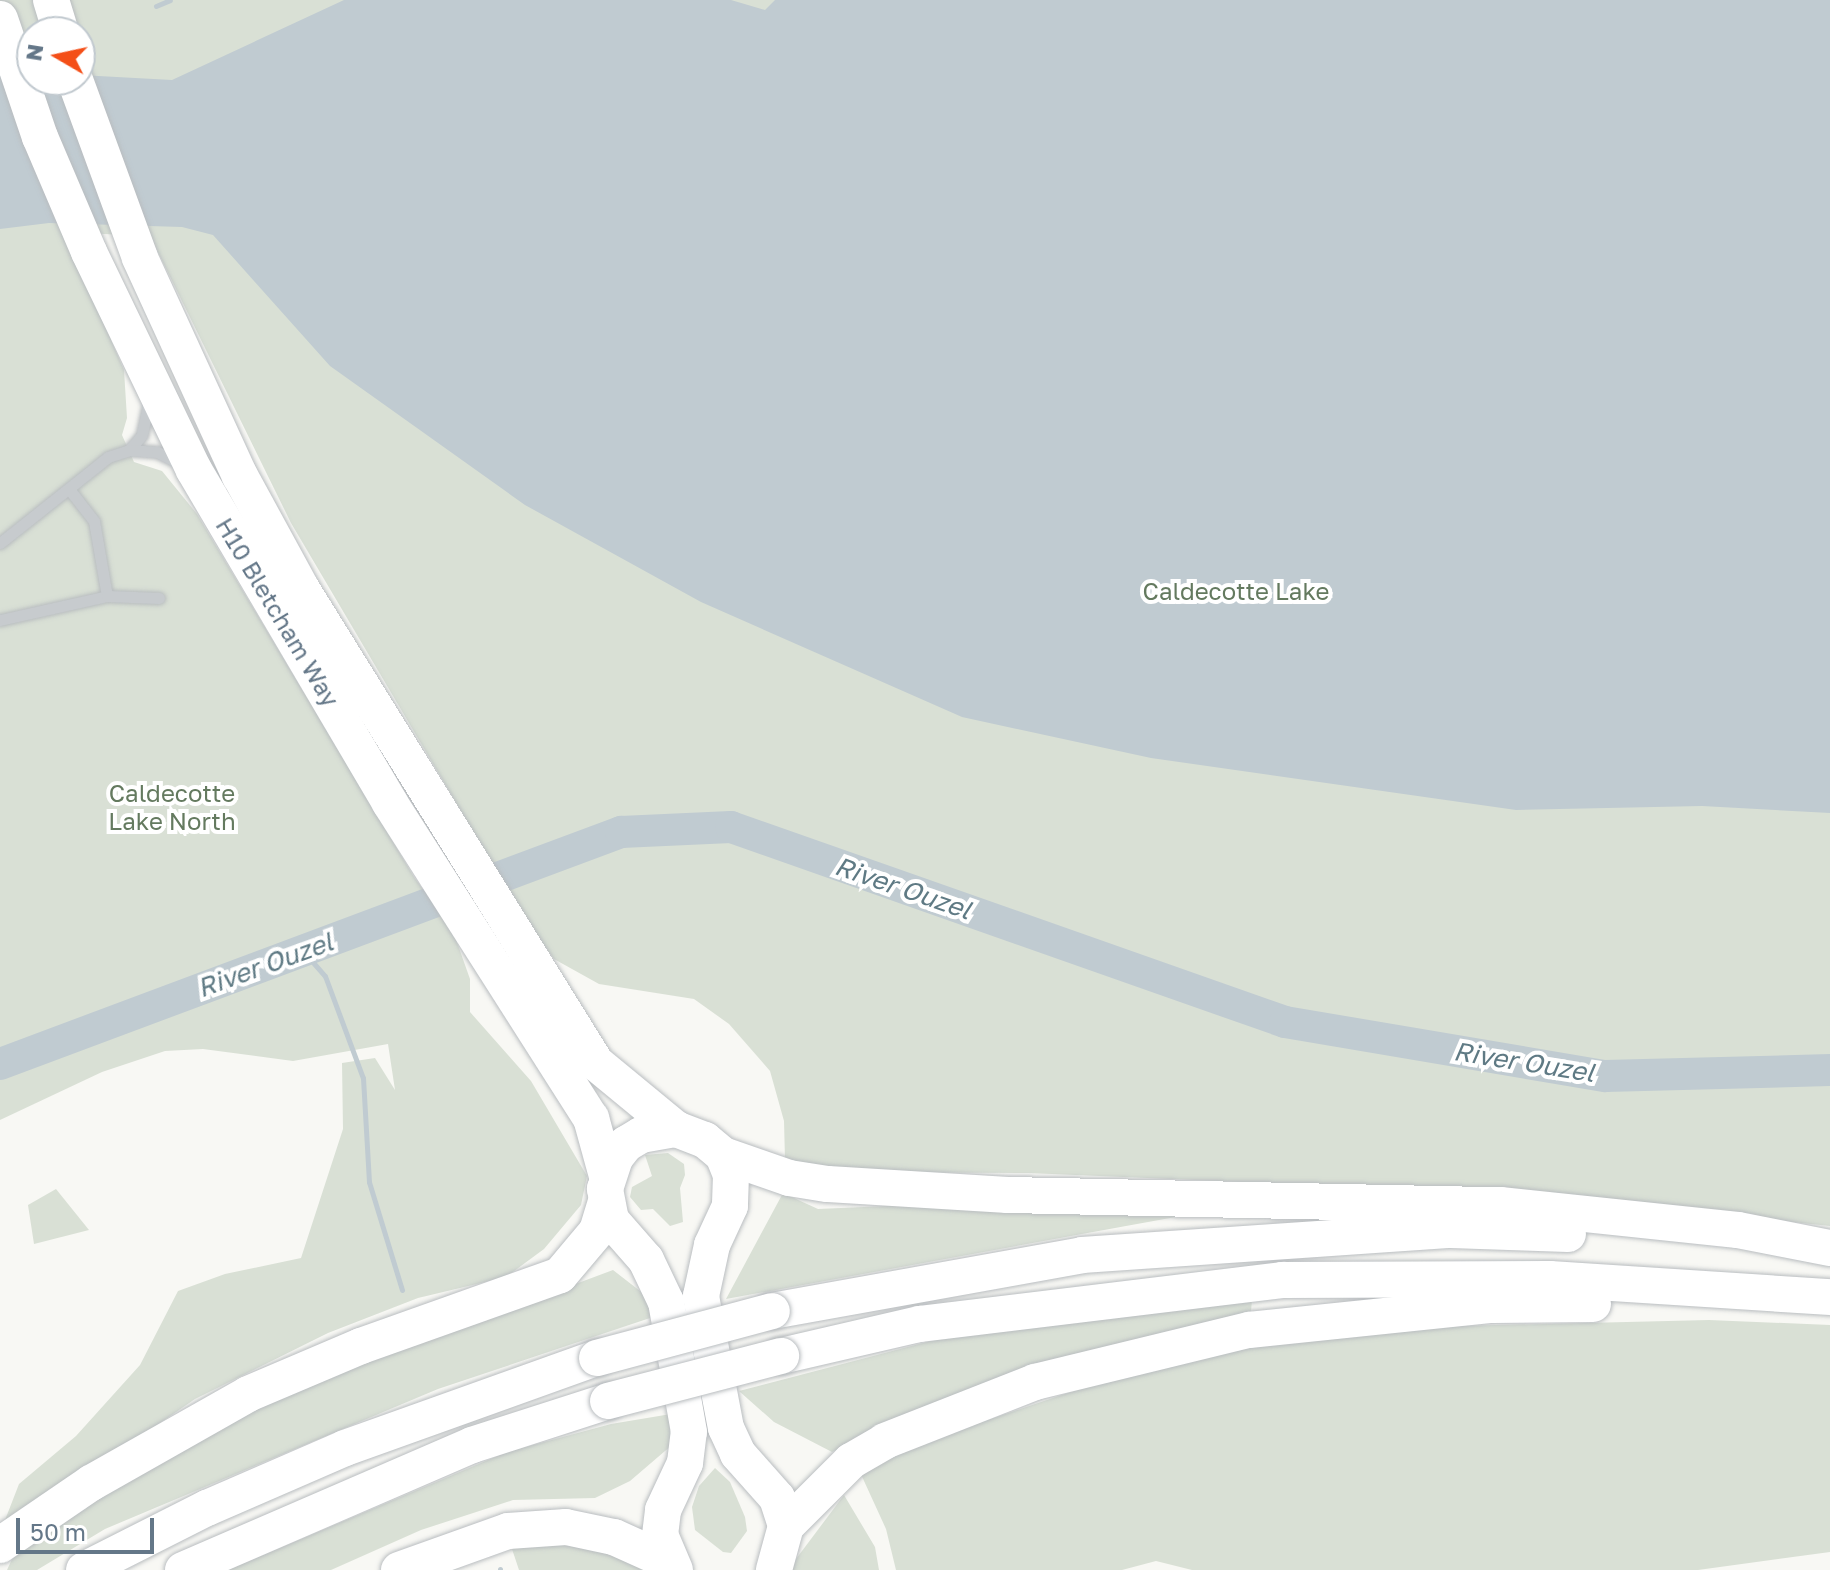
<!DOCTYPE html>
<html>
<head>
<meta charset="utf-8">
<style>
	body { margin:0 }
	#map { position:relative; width:1830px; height:1570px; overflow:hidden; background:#f8f8f4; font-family:"Golos Text",sans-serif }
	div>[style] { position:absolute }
	.green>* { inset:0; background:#d9e0d5 }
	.water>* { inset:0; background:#c0cbd1 }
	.stream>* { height:5px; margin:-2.5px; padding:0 2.5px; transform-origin:2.5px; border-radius:2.5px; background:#c0cbd1 }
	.river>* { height:32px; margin:-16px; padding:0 16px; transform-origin:16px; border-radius:16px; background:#c0cbd1 }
	.roads { filter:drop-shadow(0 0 2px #b9bdc0) drop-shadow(0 0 2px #b9bdc0) }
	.service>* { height:11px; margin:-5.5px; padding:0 5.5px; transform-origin:5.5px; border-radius:5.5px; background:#c7cbce }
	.trunk>* { height:36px; margin:-18px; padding:0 18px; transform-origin:18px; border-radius:18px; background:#fff }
	.bridges { filter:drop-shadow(0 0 2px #b9bdc0) drop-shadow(0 0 2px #b9bdc0) }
	.trunk-bridge>* { height:36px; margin:-18px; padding:0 18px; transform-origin:18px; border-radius:18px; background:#fff }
	span { translate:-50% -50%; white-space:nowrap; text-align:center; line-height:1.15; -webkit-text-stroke:8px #fff; paint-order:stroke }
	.park-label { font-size:24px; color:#647a5f }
	.street-label { font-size:24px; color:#647788 }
	.water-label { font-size:26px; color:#5f7a84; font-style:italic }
	.north { position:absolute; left:16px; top:16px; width:80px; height:80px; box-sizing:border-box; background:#fff; border:2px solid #c1c9cf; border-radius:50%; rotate:279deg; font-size:22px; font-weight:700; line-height:32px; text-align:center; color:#647788 }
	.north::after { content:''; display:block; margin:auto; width:28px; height:36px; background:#f44f18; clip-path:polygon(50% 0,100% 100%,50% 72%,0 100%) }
	.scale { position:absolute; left:16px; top:1518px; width:138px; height:36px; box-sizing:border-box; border:4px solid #647788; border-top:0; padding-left:10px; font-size:24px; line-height:28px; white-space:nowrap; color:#647788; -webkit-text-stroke:6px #fff; paint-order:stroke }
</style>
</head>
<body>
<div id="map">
	<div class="green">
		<div style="clip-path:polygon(evenodd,0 0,1830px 0,1830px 1226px,1522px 1194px,1028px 1173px,859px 1172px,785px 1160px,784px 1121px,770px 1071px,729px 1024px,694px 999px,599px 984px,554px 959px,524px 918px,291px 523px,150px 236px,81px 233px,125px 328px,111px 340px,124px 370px,127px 418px,122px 435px,134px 462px,162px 471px,197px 514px,414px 877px,453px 931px,470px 979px,470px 1012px,531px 1081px,587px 1176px,581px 1205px,544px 1249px,506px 1277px,418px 1298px,328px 1333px,195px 1399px,0 1533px,19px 1484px,76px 1436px,140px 1365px,178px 1291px,225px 1274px,301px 1258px,343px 1129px,342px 1063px,375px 1058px,395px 1090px,388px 1044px,293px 1061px,203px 1049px,165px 1051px,102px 1072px,0 1120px,0 0,32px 32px,80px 32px,80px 80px,32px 80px,32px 32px)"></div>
		<div style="clip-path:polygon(668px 1153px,684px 1164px,685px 1175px,680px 1188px,683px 1222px,670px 1226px,653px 1209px,641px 1210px,630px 1197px,632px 1187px,652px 1176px,645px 1155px)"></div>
		<div style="clip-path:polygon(56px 1189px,89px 1230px,34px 1244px,28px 1205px)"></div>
		<div style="clip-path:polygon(783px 1193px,818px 1209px,956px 1203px,1214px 1210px,726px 1299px)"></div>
		<div style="clip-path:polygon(613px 1270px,649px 1298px,656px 1316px,438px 1389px,105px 1529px,37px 1570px,7px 1570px,13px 1557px,193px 1436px,332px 1375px)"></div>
		<div style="clip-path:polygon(1252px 1300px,1251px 1311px,1233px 1324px,1065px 1356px,920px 1409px,832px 1452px,774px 1422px,739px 1391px,946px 1337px)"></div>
		<div style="clip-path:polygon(1709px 1320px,1830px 1325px,1830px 1552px,1698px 1570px,1192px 1570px,1156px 1561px,1122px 1570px,896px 1570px,886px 1529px,859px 1470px,955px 1431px,1171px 1358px,1415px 1327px)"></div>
		<div style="clip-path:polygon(671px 1414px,672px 1445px,630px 1481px,595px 1498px,513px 1500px,421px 1530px,331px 1570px,228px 1570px,507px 1452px,611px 1424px)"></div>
		<div style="clip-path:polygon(715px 1468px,730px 1482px,745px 1517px,747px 1531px,731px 1553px,723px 1552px,695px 1530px,692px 1507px,699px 1486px)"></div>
		<div style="clip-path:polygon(844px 1495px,875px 1547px,879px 1570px,785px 1570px,788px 1556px,796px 1559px)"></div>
		<div style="clip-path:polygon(580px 1544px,632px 1560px,647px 1570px,519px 1570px,511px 1546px)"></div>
	</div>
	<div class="water">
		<div style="clip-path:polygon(344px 0,731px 0,765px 10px,775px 0,1830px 0,1830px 813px,1702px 806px,1516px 810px,1151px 758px,962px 717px,701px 602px,525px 505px,330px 366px,213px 235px,182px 227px,49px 223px,0 229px,0 74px,32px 80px,80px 80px,80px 75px,172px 80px)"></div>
	</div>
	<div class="stream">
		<div style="left:156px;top:6px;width:15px;rotate:-23deg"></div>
		<div style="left:304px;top:952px;width:32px;rotate:49deg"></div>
		<div style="left:325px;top:976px;width:109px;rotate:69.6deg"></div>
		<div style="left:363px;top:1078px;width:104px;rotate:86.7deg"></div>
		<div style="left:369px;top:1182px;width:113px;rotate:73deg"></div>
		<div style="left:500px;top:1569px;width:1px;rotate:90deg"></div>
	</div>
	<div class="river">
		<div style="left:0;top:1064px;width:663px;rotate:-20.49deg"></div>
		<div style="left:621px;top:832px;width:110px;rotate:-2.6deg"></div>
		<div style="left:731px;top:827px;width:587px;rotate:19.39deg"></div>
		<div style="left:1285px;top:1022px;width:325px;rotate:9.6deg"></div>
		<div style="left:1605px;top:1076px;width:225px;rotate:-1.5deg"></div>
	</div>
	<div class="roads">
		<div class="service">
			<div style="left:149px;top:401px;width:35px;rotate:102deg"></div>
			<div style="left:142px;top:435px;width:20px;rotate:131deg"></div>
			<div style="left:129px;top:450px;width:28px;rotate:4deg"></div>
			<div style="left:157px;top:452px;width:25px;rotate:27deg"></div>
			<div style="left:69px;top:489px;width:41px;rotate:52deg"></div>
			<div style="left:94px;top:521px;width:76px;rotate:80.2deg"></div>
			<div style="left:0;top:543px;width:138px;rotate:-38.5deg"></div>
			<div style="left:108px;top:457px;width:22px;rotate:-18deg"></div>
			<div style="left:0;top:620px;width:110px;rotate:-12.6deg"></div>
			<div style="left:107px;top:596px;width:52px;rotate:2.2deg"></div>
		</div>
		<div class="trunk">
			<div style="left:51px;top:0;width:34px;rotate:73deg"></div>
			<div style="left:0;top:19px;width:125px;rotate:71.3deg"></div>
			<div style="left:40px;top:137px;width:125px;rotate:66.9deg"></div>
			<div style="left:89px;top:252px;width:242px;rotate:64.3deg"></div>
			<div style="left:194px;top:470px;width:386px;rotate:59.5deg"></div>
			<div style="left:390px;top:803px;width:374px;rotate:57.5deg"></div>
			<div style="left:591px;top:1118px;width:60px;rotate:74.6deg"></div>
			<div style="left:75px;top:80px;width:189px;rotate:69.9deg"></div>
			<div style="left:140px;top:258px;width:240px;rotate:65.4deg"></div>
			<div style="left:240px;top:476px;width:128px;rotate:61.4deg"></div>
			<div style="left:301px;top:588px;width:559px;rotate:58.16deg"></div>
			<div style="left:596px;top:1063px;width:104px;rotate:39.5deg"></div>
			<div style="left:723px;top:1155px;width:70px;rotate:19.2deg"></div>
			<div style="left:789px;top:1178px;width:39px;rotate:9deg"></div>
			<div style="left:828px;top:1184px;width:180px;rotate:3.5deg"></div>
			<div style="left:1008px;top:1195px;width:492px;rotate:1.2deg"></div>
			<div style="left:1500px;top:1205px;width:239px;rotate:6deg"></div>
			<div style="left:1738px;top:1230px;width:94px;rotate:11.1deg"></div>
			<div style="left:772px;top:1311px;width:315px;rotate:-10.2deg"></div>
			<div style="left:1082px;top:1255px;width:370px;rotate:-3.9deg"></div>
			<div style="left:1451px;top:1230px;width:117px;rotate:2deg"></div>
			<div style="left:781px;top:1356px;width:143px;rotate:-13deg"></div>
			<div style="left:920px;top:1324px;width:365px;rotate:-6.9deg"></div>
			<div style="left:1282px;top:1280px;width:268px;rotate:-0.2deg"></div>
			<div style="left:1550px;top:1279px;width:281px;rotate:3.7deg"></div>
			<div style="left:786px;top:1526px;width:92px;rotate:-45deg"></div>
			<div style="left:851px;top:1461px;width:39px;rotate:-30deg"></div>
			<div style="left:885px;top:1441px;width:161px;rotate:-21.5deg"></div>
			<div style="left:1035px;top:1382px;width:220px;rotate:-13.7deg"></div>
			<div style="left:1249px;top:1330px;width:244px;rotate:-5.9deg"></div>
			<div style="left:1492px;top:1305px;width:101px;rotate:-0.6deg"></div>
			<div style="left:0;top:1545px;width:110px;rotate:-34.3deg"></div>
			<div style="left:91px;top:1483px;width:180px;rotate:-29.5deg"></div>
			<div style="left:248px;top:1394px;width:123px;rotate:-23deg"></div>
			<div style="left:361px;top:1346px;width:211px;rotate:-19.6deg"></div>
			<div style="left:560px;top:1275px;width:57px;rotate:-49.9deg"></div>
			<div style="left:597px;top:1231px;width:30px;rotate:-73deg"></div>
			<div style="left:84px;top:1570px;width:138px;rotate:-26.8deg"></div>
			<div style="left:207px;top:1508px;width:150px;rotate:-23.5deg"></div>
			<div style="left:345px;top:1448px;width:268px;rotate:-19.7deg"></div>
			<div style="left:183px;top:1570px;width:315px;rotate:-23.4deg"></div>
			<div style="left:472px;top:1445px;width:143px;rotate:-17.9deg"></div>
			<div style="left:399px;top:1570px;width:116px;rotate:-19.7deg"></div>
			<div style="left:508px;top:1531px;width:58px;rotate:-3.9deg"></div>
			<div style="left:566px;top:1527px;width:49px;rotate:11.8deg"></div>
			<div style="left:614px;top:1537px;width:58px;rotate:24.4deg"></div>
			<div style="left:675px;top:1570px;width:38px;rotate:-113deg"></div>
			<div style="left:660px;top:1535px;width:25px;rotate:-83deg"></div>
			<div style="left:663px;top:1510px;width:52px;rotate:-64.9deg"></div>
			<div style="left:685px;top:1463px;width:31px;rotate:-83deg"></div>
			<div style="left:689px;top:1432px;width:132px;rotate:-100deg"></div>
			<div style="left:666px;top:1302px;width:47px;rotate:-115.5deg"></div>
			<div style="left:646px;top:1260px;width:53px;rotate:-131.2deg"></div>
			<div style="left:611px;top:1220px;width:32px;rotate:-101deg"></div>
			<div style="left:605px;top:1189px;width:33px;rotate:-72deg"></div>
			<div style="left:615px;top:1158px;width:18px;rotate:-52deg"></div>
			<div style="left:626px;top:1144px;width:17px;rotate:-31deg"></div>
			<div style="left:641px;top:1135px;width:36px;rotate:-10deg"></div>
			<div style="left:676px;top:1129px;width:31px;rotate:21deg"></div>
			<div style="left:705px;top:1140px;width:23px;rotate:40deg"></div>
			<div style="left:723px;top:1155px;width:22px;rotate:68deg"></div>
			<div style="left:731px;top:1175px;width:31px;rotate:92deg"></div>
			<div style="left:730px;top:1206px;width:43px;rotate:114.8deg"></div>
			<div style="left:712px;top:1245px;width:52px;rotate:102.2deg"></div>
			<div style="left:701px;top:1296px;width:134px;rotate:79.3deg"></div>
			<div style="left:726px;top:1428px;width:29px;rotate:65deg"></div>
			<div style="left:738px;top:1454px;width:59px;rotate:48.4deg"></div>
			<div style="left:777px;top:1498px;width:29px;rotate:72deg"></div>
			<div style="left:786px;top:1526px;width:46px;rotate:105.3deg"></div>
		</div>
	</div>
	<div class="bridges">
		<div class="trunk-bridge">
			<div style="left:597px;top:1358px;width:181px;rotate:-15deg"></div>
			<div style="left:608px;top:1401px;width:179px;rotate:-14.6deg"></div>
		</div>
	</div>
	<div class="park-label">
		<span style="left:1236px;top:591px">Caldecotte Lake</span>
		<span style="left:172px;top:807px">Caldecotte<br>Lake North</span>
	</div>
	<div class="street-label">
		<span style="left:278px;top:612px;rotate:59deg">H10 Bletcham Way</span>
	</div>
	<div class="water-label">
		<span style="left:903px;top:888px;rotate:19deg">River Ouzel</span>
		<span style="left:265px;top:965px;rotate:-20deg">River Ouzel</span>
		<span style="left:1524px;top:1062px;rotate:9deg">River Ouzel</span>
	</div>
	<div class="north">N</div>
	<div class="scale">50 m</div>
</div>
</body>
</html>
